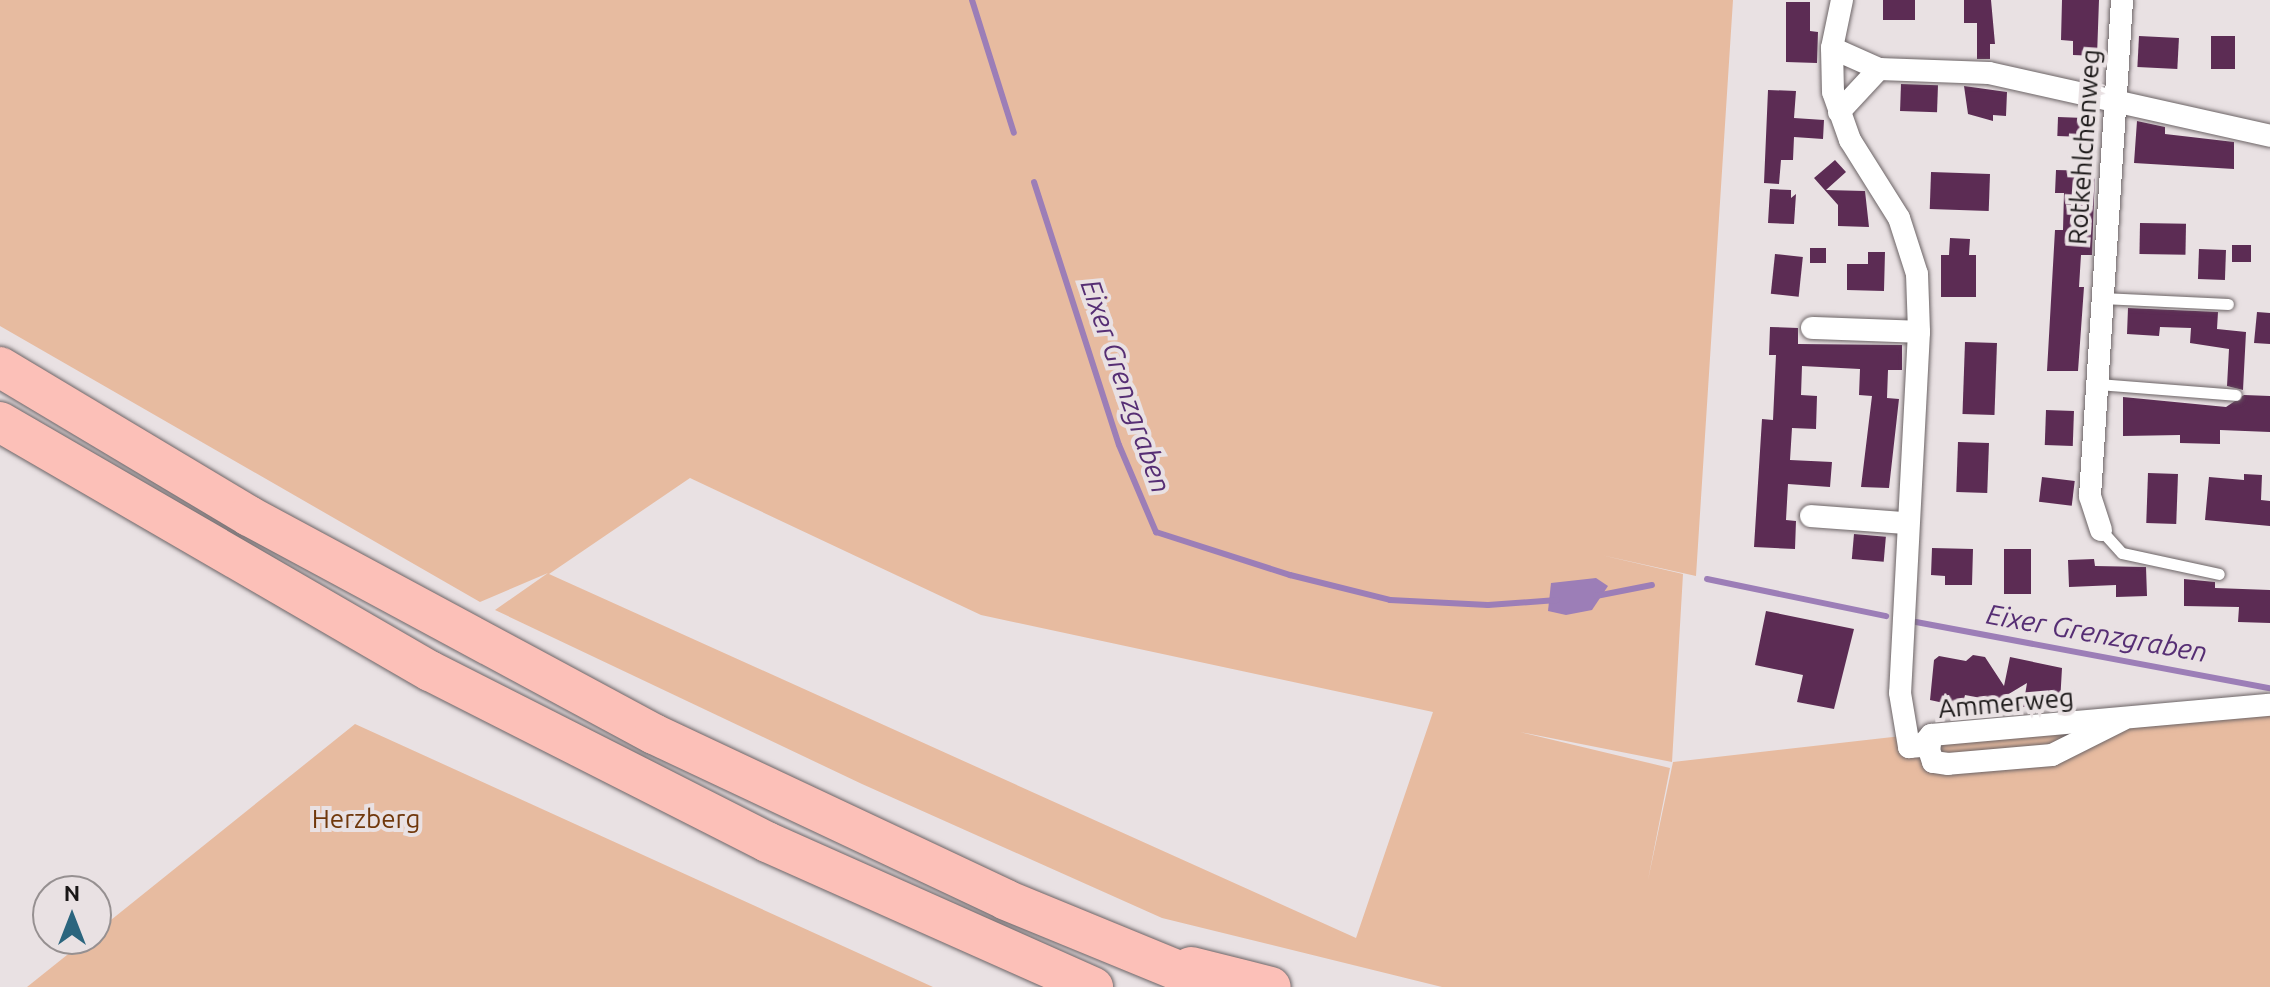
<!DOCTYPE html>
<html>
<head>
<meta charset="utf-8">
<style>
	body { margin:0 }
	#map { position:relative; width:2270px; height:987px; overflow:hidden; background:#e9e1e3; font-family:Ubuntu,sans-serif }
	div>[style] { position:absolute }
	.green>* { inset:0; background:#e7bba0 }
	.water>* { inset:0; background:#9c7eb7 }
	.stream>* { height:6px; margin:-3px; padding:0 3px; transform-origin:3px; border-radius:3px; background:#9c7eb7 }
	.building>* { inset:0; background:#5c2c54; transform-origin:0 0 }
	.roads { filter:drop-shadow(0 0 2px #6c6466) drop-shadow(0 0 2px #6c6466) }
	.lane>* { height:11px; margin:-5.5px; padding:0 5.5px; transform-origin:5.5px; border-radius:5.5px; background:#fff }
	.street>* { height:22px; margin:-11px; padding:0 11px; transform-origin:11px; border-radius:11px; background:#fff }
	.highway>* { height:40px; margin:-20px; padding:0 20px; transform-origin:20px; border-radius:20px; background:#fcc0b8 }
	span { translate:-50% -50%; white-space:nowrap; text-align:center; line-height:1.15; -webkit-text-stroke:8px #e9e1e3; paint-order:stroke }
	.street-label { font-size:26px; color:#1a1717 }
	.park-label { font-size:26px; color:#70380c }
	.water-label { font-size:28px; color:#562e74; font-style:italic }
	.north { position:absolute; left:32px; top:875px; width:80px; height:80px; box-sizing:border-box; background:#e9e1e3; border:2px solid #969091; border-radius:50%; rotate:0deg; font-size:22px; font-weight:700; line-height:32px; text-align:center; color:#1a1717 }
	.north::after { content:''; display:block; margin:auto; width:28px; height:36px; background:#2b657e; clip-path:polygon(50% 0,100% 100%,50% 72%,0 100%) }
</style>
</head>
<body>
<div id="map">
	<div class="green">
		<div style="clip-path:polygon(evenodd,0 0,1733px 0,1696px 576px,1601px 555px,1683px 574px,1672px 762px,1520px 732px,1670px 768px,1648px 880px,1673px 762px,2270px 694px,2270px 987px,1442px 987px,1162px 918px,862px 784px,495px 610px,548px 573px,480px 602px,0 326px,0 0,690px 478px,981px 615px,1433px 712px,1356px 938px,549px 574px,690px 478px)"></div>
		<div style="clip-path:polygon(355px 724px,720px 890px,933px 987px,27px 987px,87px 939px,96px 939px,96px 932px)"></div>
	</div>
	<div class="water">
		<div style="clip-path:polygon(1596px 578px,1608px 586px,1592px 610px,1566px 615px,1548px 611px,1551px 583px)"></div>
	</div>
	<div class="stream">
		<div style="left:972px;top:0;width:139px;rotate:72.5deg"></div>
		<div style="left:1034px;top:182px;width:276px;rotate:72.1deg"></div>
		<div style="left:1119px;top:445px;width:95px;rotate:67deg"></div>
		<div style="left:1156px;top:532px;width:141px;rotate:17.8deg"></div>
		<div style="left:1290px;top:575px;width:103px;rotate:14deg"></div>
		<div style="left:1390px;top:600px;width:98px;rotate:2.9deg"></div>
		<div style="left:1488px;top:605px;width:69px;rotate:-4.1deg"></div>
		<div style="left:1707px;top:579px;width:183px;rotate:11.7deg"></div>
		<div style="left:1596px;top:596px;width:57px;rotate:-11.1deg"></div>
		<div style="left:1916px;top:622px;width:360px;rotate:10.6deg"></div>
	</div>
	<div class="building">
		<div style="left:1883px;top:0;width:32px;height:20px"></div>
		<div style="clip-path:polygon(1964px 0,1991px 0,1995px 44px,1990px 44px,1990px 59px,1977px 59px,1977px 23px,1964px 23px)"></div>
		<div style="clip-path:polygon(2062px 0,2099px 0,2097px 56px,2073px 55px,2073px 41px,2061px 40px)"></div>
		<div style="clip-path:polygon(1786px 2px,1810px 2px,1810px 31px,1818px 32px,1817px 63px,1786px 62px)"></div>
		<div style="left:2139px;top:36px;width:40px;height:31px;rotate:3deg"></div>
		<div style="left:2211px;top:36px;width:24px;height:33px"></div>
		<div style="left:1901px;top:84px;width:37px;height:27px;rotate:2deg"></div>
		<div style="clip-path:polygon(1964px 86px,2007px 92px,2006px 116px,1993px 115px,1993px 121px,1968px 114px)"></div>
		<div style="clip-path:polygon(1768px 90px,1796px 91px,1794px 118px,1824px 120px,1823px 139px,1794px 137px,1793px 160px,1781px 160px,1779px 184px,1764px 183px)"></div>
		<div style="left:2058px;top:117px;width:33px;height:19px;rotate:2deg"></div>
		<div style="clip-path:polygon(2137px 121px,2165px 127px,2165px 134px,2234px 142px,2234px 169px,2134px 163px)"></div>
		<div style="clip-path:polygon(1835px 160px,1846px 172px,1826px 190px,1865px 191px,1869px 227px,1838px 226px,1838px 205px,1814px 178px)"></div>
		<div style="clip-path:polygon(2056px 170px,2095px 171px,2092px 255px,2081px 255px,2079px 287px,2084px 287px,2078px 371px,2047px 371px,2055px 230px,2063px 230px,2064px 193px,2055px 193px)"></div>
		<div style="left:1990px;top:174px;width:37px;height:59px;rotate:92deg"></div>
		<div style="clip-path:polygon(1770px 189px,1791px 190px,1791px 198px,1796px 194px,1794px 224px,1768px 223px)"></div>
		<div style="left:2140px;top:223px;width:46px;height:31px;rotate:1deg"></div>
		<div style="clip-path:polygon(1950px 238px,1970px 239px,1969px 255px,1976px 255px,1976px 297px,1941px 297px,1941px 255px,1949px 255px)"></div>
		<div style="left:2232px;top:245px;width:19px;height:17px"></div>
		<div style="left:1810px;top:248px;width:16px;height:15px"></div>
		<div style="left:2199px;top:249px;width:27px;height:30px;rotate:2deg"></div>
		<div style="clip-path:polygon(1868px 252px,1885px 252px,1884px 291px,1847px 290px,1847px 264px,1868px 264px)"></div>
		<div style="left:1775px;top:254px;width:28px;height:40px;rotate:6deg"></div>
		<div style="clip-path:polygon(2128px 308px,2218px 312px,2217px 329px,2246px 332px,2243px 390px,2227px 386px,2229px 349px,2190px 343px,2191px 328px,2160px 327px,2159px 336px,2127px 334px)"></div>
		<div style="clip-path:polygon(2257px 312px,2270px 313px,2270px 344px,2254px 343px)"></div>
		<div style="clip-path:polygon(1770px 327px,1798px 328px,1798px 344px,1902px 345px,1902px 370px,1888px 370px,1887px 398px,1899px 399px,1889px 488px,1861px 487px,1872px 396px,1859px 395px,1860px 369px,1802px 366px,1801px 395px,1817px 396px,1816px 429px,1792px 428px,1790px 460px,1832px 462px,1830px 487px,1788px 484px,1786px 520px,1796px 521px,1795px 549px,1754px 547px,1762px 419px,1773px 420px,1776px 355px,1769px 355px)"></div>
		<div style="left:1965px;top:342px;width:32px;height:72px;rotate:2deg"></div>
		<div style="clip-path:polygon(2244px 395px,2270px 396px,2270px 432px,2220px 430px,2220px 444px,2180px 443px,2180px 435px,2123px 436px,2123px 397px,2226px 407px)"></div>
		<div style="left:2046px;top:410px;width:28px;height:35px;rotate:2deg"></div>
		<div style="left:1958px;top:442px;width:31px;height:50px;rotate:2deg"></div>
		<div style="left:2148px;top:473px;width:30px;height:50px;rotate:2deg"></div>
		<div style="clip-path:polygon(2244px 474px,2262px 475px,2261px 500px,2270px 501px,2270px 526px,2205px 520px,2209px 477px,2244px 480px)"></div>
		<div style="left:2042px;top:477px;width:33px;height:25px;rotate:7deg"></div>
		<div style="left:1854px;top:534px;width:32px;height:25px;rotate:5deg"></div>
		<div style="clip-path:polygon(1932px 548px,1973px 549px,1972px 585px,1945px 585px,1945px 576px,1931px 575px)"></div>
		<div style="left:2004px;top:549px;width:27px;height:45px"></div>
		<div style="clip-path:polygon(2094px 559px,2095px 566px,2146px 567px,2147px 596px,2116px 597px,2116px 585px,2069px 587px,2068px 560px)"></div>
		<div style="clip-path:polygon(2184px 579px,2215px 582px,2215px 588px,2270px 590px,2270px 623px,2238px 622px,2239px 607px,2184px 606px)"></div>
		<div style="clip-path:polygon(1766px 611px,1854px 629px,1834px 709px,1797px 702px,1803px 675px,1755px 665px)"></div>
		<div style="clip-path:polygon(1973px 655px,1985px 657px,2004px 686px,2010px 657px,2062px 668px,2060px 703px,2023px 707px,2027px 683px,1997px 701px,1965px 695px,1962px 707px,1930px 700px,1934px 660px,1939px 656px,1966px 661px)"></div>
	</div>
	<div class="roads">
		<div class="lane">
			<div style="left:2102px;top:298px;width:126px;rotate:2.7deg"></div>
			<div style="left:2097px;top:384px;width:139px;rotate:4.5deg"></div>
			<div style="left:2101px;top:530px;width:31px;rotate:48deg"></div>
			<div style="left:2122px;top:553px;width:99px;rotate:12.2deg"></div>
		</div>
		<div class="street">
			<div style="left:1842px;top:0;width:49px;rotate:101.8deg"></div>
			<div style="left:1832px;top:48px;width:44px;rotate:88.7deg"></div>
			<div style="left:1833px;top:92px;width:51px;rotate:70.5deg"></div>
			<div style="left:1850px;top:140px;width:92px;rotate:57.9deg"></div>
			<div style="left:1899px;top:218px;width:59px;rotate:72.2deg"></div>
			<div style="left:1917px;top:274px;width:58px;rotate:88deg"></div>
			<div style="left:1919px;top:332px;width:361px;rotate:93deg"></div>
			<div style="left:1900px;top:693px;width:55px;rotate:80.5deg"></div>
			<div style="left:1909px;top:747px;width:21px;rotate:-5deg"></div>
			<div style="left:1832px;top:48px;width:51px;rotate:24.1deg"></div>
			<div style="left:1879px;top:69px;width:110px;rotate:2.1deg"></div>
			<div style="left:1989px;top:73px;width:288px;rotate:12.6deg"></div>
			<div style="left:1839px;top:112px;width:59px;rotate:-47.1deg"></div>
			<div style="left:1812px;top:328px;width:107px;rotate:2.1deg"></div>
			<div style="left:1811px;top:516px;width:94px;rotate:4.3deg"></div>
			<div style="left:2101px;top:530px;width:36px;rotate:-108deg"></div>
			<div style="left:2090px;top:496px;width:497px;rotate:-86.3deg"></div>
			<div style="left:2122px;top:720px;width:78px;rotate:153.4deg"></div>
			<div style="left:2052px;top:755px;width:104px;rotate:175.1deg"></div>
			<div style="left:1948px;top:764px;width:15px;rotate:-172deg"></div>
			<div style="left:1933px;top:762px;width:22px;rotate:-108deg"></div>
			<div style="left:1926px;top:741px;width:8px;rotate:-50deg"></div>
			<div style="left:1931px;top:735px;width:340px;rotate:-5.1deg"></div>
		</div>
		<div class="highway">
			<div style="left:0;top:367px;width:290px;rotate:30.9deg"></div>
			<div style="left:249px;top:516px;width:460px;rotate:28.3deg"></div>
			<div style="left:654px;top:734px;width:389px;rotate:25.2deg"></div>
			<div style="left:1006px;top:900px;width:229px;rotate:22.3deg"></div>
			<div style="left:0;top:422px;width:497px;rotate:30.1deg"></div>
			<div style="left:430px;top:671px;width:378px;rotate:26.9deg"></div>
			<div style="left:767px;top:842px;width:357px;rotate:24deg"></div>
			<div style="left:1191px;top:967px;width:82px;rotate:14deg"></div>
		</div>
	</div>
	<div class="street-label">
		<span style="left:2084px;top:147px;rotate:-86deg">Rotkehlchenweg</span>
		<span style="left:2006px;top:703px;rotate:-5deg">Ammerweg</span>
	</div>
	<div class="park-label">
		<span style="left:366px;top:819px">Herzberg</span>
	</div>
	<div class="water-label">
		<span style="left:1126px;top:386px;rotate:71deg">Eixer Grenzgraben</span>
		<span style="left:2097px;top:633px;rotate:10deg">Eixer Grenzgraben</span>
	</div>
	<div class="north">N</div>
</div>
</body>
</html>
